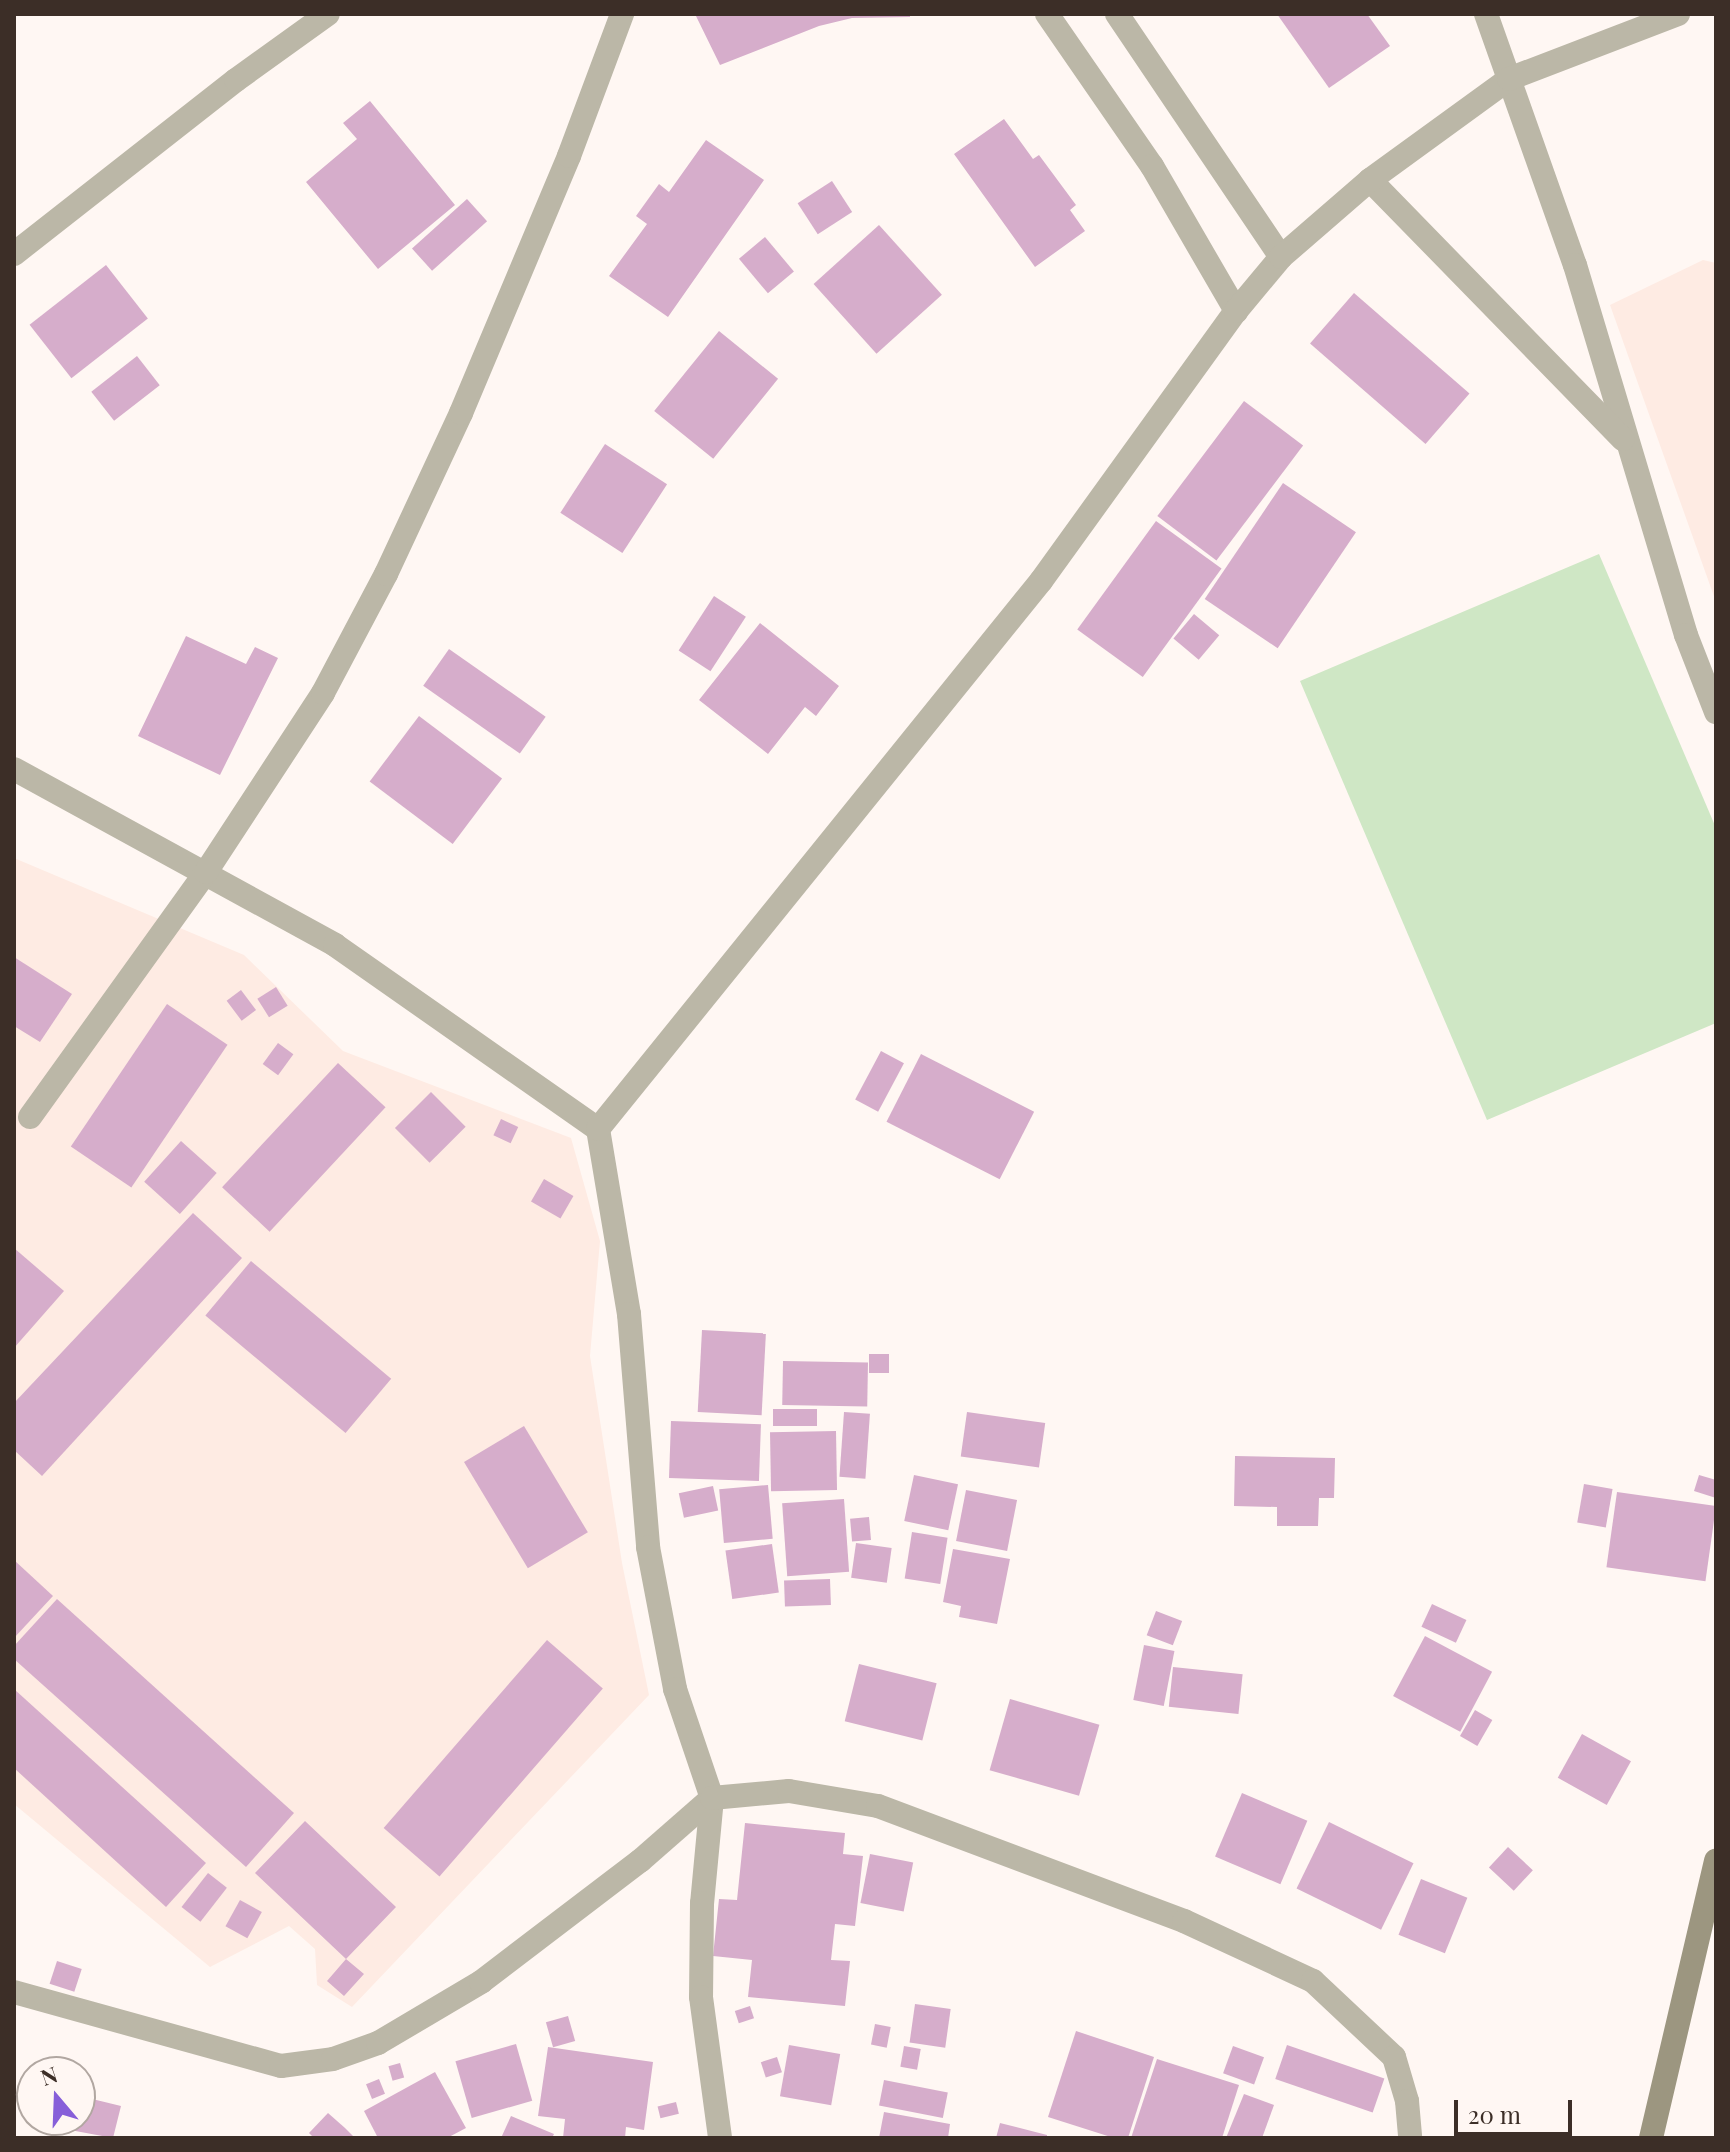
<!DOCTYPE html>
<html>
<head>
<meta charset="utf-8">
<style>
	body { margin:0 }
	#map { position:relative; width:1730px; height:2152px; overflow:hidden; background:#fff7f3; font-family:"Playfair Display",serif }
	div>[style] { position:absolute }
	.built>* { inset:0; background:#feebe3 }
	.green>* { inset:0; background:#cfe7c5 }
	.building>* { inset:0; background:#d6adcb; transform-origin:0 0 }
	.street>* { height:24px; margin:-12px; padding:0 12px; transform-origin:12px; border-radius:12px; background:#bbb7a7 }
	.secondary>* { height:24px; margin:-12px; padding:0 12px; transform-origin:12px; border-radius:12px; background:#9c9680 }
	span { translate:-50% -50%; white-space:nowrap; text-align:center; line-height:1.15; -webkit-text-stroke:6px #fff7f3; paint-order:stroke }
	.frame { position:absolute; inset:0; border:16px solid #3c2e27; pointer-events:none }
	.north { position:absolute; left:16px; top:2056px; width:80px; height:80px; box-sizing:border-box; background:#fff7f3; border:2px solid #b1a7a1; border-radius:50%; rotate:341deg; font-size:22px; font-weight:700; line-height:32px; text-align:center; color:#3c2e27 }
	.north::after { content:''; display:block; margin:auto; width:28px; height:36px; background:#875fd9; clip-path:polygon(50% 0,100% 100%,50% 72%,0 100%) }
	.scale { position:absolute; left:1454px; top:2100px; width:118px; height:36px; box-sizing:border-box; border:4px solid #3c2e27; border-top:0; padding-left:10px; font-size:24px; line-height:28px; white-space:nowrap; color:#3c2e27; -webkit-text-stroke:6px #fff7f3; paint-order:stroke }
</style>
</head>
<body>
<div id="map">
	<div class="built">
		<div style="clip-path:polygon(1703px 260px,1716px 263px,1716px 602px,1610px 305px)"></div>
		<div style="clip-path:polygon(14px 858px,244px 955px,343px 1051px,571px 1138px,600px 1241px,590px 1356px,622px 1563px,649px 1695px,352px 2007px,317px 1985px,315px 1949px,289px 1926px,210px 1967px,14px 1804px)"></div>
	</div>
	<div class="green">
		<div style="clip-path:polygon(1599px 554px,1716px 828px,1716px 1023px,1487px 1120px,1300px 681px)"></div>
	</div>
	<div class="building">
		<div style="clip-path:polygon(695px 14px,910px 14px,910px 17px,852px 18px,819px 26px,720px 65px)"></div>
		<div style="clip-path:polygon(1277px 14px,1367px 14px,1390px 46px,1329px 88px)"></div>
		<div style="clip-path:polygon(370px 101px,455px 205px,378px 269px,306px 182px,357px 139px,343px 123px)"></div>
		<div style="clip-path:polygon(1004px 119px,1033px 159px,1039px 155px,1076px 205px,1070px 210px,1085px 231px,1035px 267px,954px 154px)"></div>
		<div style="clip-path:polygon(706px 140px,764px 180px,668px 317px,609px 276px,647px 224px,636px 216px,659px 184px,669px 192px)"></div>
		<div style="left:832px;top:181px;width:37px;height:41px;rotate:57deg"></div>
		<div style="left:467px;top:199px;width:30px;height:74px;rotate:48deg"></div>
		<div style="left:879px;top:225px;width:94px;height:88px;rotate:48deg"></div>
		<div style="left:765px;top:237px;width:45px;height:34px;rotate:50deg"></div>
		<div style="left:106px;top:265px;width:68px;height:97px;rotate:52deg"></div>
		<div style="left:1354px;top:293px;width:153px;height:67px;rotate:41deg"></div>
		<div style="left:719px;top:331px;width:76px;height:103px;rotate:39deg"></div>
		<div style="left:137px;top:356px;width:37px;height:58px;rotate:52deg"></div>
		<div style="left:1244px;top:401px;width:74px;height:144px;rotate:37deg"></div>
		<div style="left:605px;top:444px;width:74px;height:82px;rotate:33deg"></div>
		<div style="left:1283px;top:483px;width:88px;height:140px;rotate:34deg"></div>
		<div style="left:1156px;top:521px;width:81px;height:134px;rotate:36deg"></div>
		<div style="left:714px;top:596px;width:38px;height:65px;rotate:33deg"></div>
		<div style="left:1194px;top:614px;width:33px;height:32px;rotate:40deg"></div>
		<div style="clip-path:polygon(760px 623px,839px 686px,816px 716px,805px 707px,768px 754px,699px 700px)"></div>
		<div style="clip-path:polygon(186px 636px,246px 664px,255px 647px,278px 658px,220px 775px,138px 736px)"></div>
		<div style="left:449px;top:649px;width:118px;height:45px;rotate:35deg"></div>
		<div style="left:419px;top:716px;width:104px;height:82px;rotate:37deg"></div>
		<div style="clip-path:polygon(14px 957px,72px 994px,40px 1042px,14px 1026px)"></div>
		<div style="left:276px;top:987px;width:22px;height:22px;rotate:58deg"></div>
		<div style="left:241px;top:990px;width:25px;height:18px;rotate:53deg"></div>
		<div style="left:167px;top:1004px;width:73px;height:172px;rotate:34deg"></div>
		<div style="left:278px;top:1043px;width:19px;height:26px;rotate:36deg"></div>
		<div style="left:881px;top:1051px;width:26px;height:55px;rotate:28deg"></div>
		<div style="left:921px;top:1054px;width:127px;height:76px;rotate:27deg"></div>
		<div style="left:338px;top:1063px;width:65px;height:170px;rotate:43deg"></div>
		<div style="left:431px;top:1092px;width:49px;height:51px;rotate:45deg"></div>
		<div style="left:501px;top:1119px;width:19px;height:18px;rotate:25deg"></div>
		<div style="left:181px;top:1141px;width:48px;height:55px;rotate:42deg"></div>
		<div style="left:544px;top:1179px;width:34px;height:26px;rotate:30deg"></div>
		<div style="clip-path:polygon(193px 1213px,242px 1258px,42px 1476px,14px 1450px,14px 1403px)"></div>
		<div style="clip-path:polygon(14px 1248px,64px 1291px,14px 1348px)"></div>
		<div style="left:251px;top:1261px;width:183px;height:71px;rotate:40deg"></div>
		<div style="left:702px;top:1330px;width:64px;height:82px;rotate:3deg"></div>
		<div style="left:889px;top:1354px;width:19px;height:20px;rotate:90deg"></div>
		<div style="left:783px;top:1361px;width:85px;height:44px;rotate:1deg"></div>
		<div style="left:817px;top:1409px;width:17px;height:44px;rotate:90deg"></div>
		<div style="left:844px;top:1412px;width:26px;height:65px;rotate:4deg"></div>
		<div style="left:967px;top:1412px;width:79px;height:45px;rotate:8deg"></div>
		<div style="left:671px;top:1421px;width:90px;height:57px;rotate:2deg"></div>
		<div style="left:524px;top:1426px;width:124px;height:70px;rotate:59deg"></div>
		<div style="left:836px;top:1431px;width:59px;height:66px;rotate:89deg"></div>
		<div style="clip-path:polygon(1235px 1456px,1335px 1458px,1334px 1498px,1319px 1498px,1318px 1526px,1277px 1526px,1277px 1507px,1234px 1506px)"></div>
		<div style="left:914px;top:1475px;width:45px;height:47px;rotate:12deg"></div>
		<div style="clip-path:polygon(1699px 1475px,1716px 1480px,1716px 1498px,1694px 1491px)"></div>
		<div style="left:1584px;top:1484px;width:29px;height:39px;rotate:10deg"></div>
		<div style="left:768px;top:1485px;width:54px;height:49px;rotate:85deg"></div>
		<div style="left:713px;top:1486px;width:25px;height:35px;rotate:78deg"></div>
		<div style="left:966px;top:1490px;width:52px;height:52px;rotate:11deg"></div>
		<div style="left:1617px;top:1492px;width:100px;height:76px;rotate:8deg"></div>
		<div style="left:844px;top:1499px;width:73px;height:62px;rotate:86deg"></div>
		<div style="left:869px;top:1517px;width:23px;height:19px;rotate:85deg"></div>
		<div style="left:912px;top:1532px;width:36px;height:47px;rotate:9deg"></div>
		<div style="left:856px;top:1543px;width:36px;height:35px;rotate:8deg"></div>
		<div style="left:772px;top:1544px;width:49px;height:47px;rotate:82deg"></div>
		<div style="clip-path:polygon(953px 1549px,1010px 1559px,997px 1624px,959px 1617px,961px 1606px,943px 1602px)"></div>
		<div style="clip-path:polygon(14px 1560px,53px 1596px,14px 1638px)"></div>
		<div style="left:830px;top:1579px;width:26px;height:46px;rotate:88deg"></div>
		<div style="clip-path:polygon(57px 1599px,294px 1813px,246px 1867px,14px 1659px,14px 1646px)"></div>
		<div style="left:1432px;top:1604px;width:38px;height:25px;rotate:25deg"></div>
		<div style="left:1156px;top:1611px;width:28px;height:26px;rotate:21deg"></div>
		<div style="left:1425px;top:1636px;width:76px;height:68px;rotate:28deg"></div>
		<div style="left:547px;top:1640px;width:74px;height:249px;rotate:41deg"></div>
		<div style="left:1144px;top:1645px;width:31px;height:56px;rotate:11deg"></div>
		<div style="left:859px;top:1664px;width:80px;height:59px;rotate:14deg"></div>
		<div style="left:1173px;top:1667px;width:70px;height:40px;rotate:6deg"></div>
		<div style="clip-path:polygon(14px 1689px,206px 1863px,166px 1907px,14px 1768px)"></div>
		<div style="left:1010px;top:1699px;width:93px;height:74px;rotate:16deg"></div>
		<div style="left:1475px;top:1710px;width:20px;height:30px;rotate:30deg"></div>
		<div style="left:1582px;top:1734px;width:56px;height:50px;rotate:29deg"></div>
		<div style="left:1242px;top:1793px;width:71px;height:69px;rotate:23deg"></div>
		<div style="clip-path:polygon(305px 1821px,396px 1907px,346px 1959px,364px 1974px,344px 1996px,327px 1981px,346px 1959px,255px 1873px)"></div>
		<div style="left:1329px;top:1822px;width:94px;height:74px;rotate:26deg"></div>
		<div style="clip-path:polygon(745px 1823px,845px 1833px,843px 1854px,863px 1856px,855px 1926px,835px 1924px,831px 1960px,850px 1961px,845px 2006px,748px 1997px,752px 1960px,713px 1956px,719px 1899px,737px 1900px)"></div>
		<div style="left:1508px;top:1847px;width:34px;height:28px;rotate:43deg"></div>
		<div style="left:870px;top:1854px;width:44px;height:50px;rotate:11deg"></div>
		<div style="left:208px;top:1873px;width:24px;height:43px;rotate:38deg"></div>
		<div style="left:1421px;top:1879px;width:50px;height:60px;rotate:22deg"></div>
		<div style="left:240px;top:1900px;width:25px;height:30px;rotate:29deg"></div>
		<div style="left:57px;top:1961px;width:26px;height:24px;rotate:18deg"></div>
		<div style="left:915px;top:2004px;width:36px;height:39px;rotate:8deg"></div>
		<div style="left:750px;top:2006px;width:13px;height:16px;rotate:72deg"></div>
		<div style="left:568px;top:2016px;width:26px;height:23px;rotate:74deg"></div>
		<div style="left:875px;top:2024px;width:16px;height:21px;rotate:11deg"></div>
		<div style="clip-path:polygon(1076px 2031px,1154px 2057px,1128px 2138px,1114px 2138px,1048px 2117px)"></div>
		<div style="left:516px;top:2044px;width:59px;height:63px;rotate:74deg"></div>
		<div style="left:789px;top:2045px;width:52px;height:52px;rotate:10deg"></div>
		<div style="left:1287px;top:2045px;width:103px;height:36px;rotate:19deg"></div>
		<div style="left:904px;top:2046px;width:17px;height:21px;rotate:10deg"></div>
		<div style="left:1233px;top:2046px;width:33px;height:29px;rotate:20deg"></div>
		<div style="clip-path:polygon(548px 2047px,653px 2062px,644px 2130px,626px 2127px,625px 2138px,563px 2138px,565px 2119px,538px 2116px)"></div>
		<div style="left:777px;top:2057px;width:16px;height:17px;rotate:72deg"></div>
		<div style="clip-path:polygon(1157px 2059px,1239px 2085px,1222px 2138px,1131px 2138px)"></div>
		<div style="left:400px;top:2063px;width:15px;height:12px;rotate:74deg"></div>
		<div style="clip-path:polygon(435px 2072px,466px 2128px,447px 2138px,378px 2138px,364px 2111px)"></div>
		<div style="left:379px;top:2079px;width:16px;height:14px;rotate:68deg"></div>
		<div style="left:884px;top:2080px;width:65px;height:26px;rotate:11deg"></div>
		<div style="clip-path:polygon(1244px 2094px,1274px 2105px,1262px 2138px,1226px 2138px)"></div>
		<div style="clip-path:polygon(80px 2096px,121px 2106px,113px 2138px,54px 2127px,55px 2120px,80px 2120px)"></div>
		<div style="left:676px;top:2102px;width:12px;height:19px;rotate:76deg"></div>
		<div style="clip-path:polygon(884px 2112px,950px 2124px,948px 2138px,879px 2138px)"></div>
		<div style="clip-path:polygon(328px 2113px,345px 2128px,355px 2138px,314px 2138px,309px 2133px)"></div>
		<div style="clip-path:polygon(511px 2116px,554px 2134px,552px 2138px,501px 2138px)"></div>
		<div style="clip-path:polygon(1000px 2123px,1047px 2135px,1047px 2138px,996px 2138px)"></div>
	</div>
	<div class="street">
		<div style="left:1047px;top:14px;width:185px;rotate:55.4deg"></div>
		<div style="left:1152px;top:166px;width:168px;rotate:59.9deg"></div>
		<div style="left:1117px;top:14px;width:293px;rotate:56deg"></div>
		<div style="left:1486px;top:14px;width:266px;rotate:70.5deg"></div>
		<div style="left:1575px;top:265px;width:386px;rotate:73.3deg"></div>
		<div style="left:1686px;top:635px;width:83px;rotate:68.7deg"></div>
		<div style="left:1370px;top:180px;width:362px;rotate:45.7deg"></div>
		<div style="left:14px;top:254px;width:282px;rotate:-38.1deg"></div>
		<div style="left:236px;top:80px;width:113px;rotate:-35.7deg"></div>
		<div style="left:14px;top:769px;width:366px;rotate:28.7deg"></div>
		<div style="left:335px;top:945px;width:321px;rotate:35deg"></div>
		<div style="left:598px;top:1129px;width:188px;rotate:80.5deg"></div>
		<div style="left:629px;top:1314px;width:234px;rotate:85.3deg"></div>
		<div style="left:648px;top:1547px;width:145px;rotate:79.2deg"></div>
		<div style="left:675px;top:1689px;width:115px;rotate:71.3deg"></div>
		<div style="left:712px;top:1798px;width:105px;rotate:95.4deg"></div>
		<div style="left:702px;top:1903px;width:94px;rotate:90.6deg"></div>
		<div style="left:701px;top:1997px;width:142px;rotate:82.3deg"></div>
		<div style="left:30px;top:1117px;width:302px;rotate:-54.3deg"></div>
		<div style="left:206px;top:872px;width:214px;rotate:-56.8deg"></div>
		<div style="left:323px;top:693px;width:135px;rotate:-62.1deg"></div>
		<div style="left:386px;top:574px;width:178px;rotate:-65deg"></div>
		<div style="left:461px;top:413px;width:279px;rotate:-67.2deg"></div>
		<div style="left:569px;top:156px;width:152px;rotate:-69.5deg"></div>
		<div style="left:598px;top:1129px;width:705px;rotate:-51.05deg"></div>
		<div style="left:1041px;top:581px;width:333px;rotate:-54.2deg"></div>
		<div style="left:1236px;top:311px;width:70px;rotate:-50.2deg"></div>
		<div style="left:1281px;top:257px;width:118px;rotate:-40.9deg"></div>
		<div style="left:1370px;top:180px;width:172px;rotate:-36deg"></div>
		<div style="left:1509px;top:79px;width:181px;rotate:-21deg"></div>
		<div style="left:14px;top:1992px;width:277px;rotate:15.5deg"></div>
		<div style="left:281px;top:2066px;width:52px;rotate:-7.7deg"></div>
		<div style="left:333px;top:2059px;width:48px;rotate:-19.6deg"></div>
		<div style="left:378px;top:2043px;width:120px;rotate:-30.6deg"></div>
		<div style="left:481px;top:1982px;width:200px;rotate:-37.3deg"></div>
		<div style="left:640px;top:1861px;width:96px;rotate:-41.2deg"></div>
		<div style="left:712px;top:1798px;width:77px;rotate:-5.2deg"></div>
		<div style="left:789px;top:1791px;width:90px;rotate:9.6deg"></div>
		<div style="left:878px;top:1806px;width:327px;rotate:20.6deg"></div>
		<div style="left:1184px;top:1921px;width:142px;rotate:24.9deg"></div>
		<div style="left:1313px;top:1981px;width:111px;rotate:43.2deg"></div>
		<div style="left:1394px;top:2057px;width:46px;rotate:73.5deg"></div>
		<div style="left:1407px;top:2101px;width:37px;rotate:85deg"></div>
	</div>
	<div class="secondary">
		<div style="left:1651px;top:2138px;width:285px;rotate:-76.8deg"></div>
	</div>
	<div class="frame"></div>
	<div class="north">N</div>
	<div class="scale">20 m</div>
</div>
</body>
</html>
